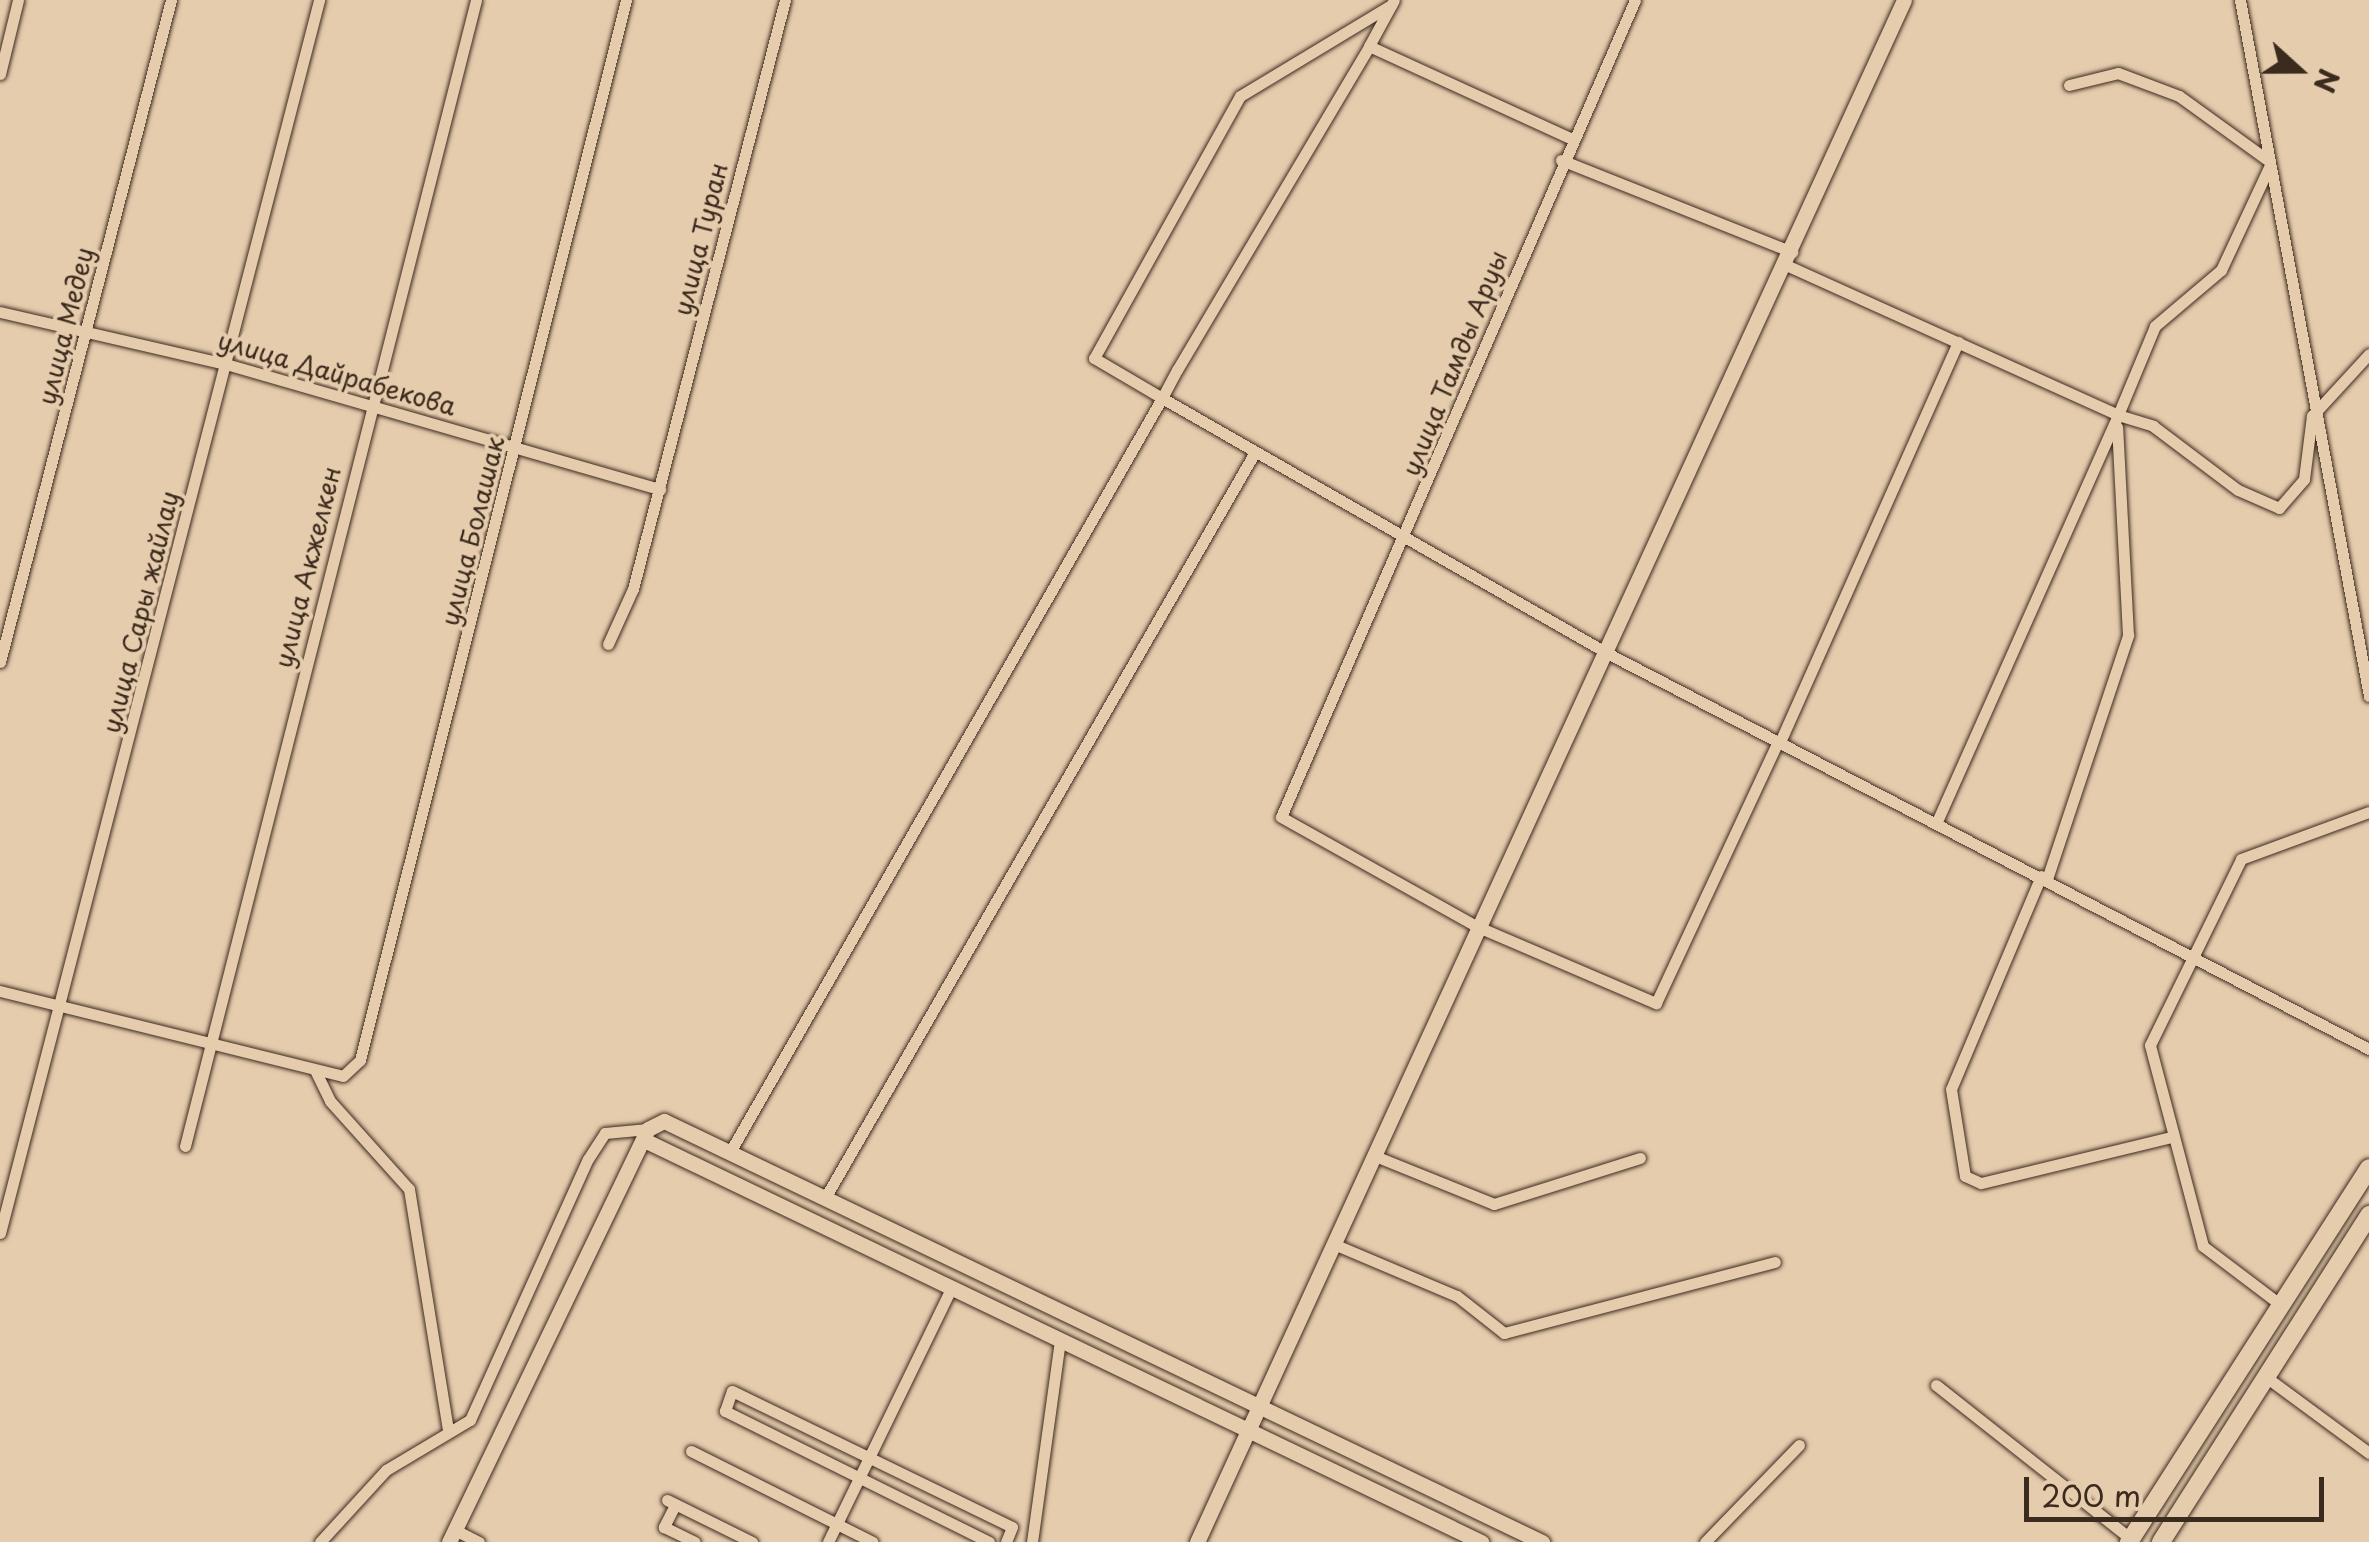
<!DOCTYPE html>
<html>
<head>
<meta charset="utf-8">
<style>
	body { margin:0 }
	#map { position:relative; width:2369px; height:1542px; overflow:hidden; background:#e5ccad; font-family:"Playpen Sans",sans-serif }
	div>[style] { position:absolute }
	.roads { filter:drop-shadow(0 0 2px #3b2a1e) drop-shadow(0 0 2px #3b2a1e) }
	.minor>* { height:11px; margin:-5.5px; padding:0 5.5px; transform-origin:5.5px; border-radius:5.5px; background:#e5ccad }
	.tertiary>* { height:15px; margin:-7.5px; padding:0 7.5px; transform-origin:7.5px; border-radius:7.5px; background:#e5ccad }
	.secondary>* { height:18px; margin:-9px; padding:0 9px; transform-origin:9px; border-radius:9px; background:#e5ccad }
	span { translate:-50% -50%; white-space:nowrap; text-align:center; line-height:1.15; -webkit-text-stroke:8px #e5ccad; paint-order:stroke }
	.street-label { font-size:25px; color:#3b2a1e }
	.north { position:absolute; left:2249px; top:20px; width:100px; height:100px; -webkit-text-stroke:8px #e5ccad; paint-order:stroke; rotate:111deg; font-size:28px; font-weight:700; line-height:40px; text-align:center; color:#3b2a1e }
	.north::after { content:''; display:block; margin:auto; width:35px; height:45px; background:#3b2a1e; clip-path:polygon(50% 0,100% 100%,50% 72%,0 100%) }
	.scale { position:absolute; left:2024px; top:1477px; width:300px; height:45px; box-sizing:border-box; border:5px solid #3b2a1e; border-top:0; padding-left:12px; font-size:30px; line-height:35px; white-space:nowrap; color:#3b2a1e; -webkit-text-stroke:8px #e5ccad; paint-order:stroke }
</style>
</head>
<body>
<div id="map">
	<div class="roads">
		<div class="minor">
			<div style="left:1635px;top:0;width:890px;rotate:113.43deg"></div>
			<div style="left:1281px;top:817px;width:223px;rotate:29.2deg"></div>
			<div style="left:1476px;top:926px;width:196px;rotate:23.2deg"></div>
			<div style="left:1656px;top:1003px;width:289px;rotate:-65deg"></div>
			<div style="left:2240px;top:0;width:708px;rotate:79.5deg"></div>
			<div style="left:1391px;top:5px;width:176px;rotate:148.9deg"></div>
			<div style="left:1240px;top:96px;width:300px;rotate:119.1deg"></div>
			<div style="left:1094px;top:358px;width:79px;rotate:30.5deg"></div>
			<div style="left:1162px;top:398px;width:32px;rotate:-62deg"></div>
			<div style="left:1177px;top:370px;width:377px;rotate:-59.3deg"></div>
			<div style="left:1369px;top:46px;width:52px;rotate:-61.5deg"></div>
			<div style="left:1369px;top:46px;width:221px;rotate:24.6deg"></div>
			<div style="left:0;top:74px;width:76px;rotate:-76.3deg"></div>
			<div style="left:2069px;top:85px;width:50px;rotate:-13.8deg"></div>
			<div style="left:2118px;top:73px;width:65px;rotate:20.7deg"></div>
			<div style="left:2179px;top:96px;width:111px;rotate:35.8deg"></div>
			<div style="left:1561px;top:160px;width:249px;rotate:21.7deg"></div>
			<div style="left:2270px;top:165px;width:116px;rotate:115deg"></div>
			<div style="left:2221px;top:270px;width:87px;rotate:139.7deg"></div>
			<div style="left:2155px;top:326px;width:96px;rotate:112.6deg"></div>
			<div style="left:2118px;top:415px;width:37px;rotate:17deg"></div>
			<div style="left:2153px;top:426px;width:106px;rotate:37deg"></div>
			<div style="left:2238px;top:490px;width:45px;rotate:23.7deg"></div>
			<div style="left:2279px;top:508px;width:38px;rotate:-49deg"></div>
			<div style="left:2304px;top:479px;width:64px;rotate:-82.8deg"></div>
			<div style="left:2312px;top:416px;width:84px;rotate:-47.4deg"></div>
			<div style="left:1786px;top:265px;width:364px;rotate:24.3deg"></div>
			<div style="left:2118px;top:415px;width:447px;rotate:114deg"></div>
			<div style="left:0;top:312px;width:232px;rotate:13deg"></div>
			<div style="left:226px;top:364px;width:452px;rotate:16.1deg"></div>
			<div style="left:608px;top:644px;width:60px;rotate:-65.6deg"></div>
			<div style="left:633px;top:589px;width:608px;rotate:-75.53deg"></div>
			<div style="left:0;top:662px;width:684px;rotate:-75.52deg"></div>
			<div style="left:1780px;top:742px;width:438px;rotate:-66deg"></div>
			<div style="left:2041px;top:876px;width:231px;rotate:112.9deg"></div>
			<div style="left:1951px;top:1089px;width:88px;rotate:80.9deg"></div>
			<div style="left:1965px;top:1176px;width:17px;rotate:24deg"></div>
			<div style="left:1981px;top:1183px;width:195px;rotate:-13.6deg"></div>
			<div style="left:2047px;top:879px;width:257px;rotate:-71.6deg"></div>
			<div style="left:2128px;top:635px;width:208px;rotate:-93deg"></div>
			<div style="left:0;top:991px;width:353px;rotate:13.9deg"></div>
			<div style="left:343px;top:1076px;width:23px;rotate:-43deg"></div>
			<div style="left:360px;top:1060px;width:1093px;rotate:-75.91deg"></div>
			<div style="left:315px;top:1070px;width:34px;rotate:64deg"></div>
			<div style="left:330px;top:1101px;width:118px;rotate:48.1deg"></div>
			<div style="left:409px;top:1189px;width:245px;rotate:80.8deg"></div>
			<div style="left:185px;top:1146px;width:1182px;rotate:-75.75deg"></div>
			<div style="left:730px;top:1152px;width:869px;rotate:-60.19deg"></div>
			<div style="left:1162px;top:398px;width:513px;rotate:29.81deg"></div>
			<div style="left:1607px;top:653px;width:859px;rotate:27.46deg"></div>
			<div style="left:1375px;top:1156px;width:128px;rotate:22deg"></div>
			<div style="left:1494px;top:1204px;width:153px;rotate:-17.5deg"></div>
			<div style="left:825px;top:1198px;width:861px;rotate:-60.04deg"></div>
			<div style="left:0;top:1233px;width:1274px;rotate:-75.49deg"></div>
			<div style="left:1336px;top:1245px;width:131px;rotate:22.9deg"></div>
			<div style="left:1457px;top:1296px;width:60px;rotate:38.2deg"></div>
			<div style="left:1504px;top:1333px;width:280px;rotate:-14.7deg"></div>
			<div style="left:2281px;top:1305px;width:98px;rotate:-142.9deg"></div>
			<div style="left:2203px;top:1246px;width:208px;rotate:-104.8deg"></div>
			<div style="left:2150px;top:1045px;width:207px;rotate:-63.9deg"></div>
			<div style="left:2241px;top:859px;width:136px;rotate:-20.2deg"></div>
			<div style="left:2266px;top:1377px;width:128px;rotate:36.4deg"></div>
			<div style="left:1936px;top:1385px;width:248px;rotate:38.3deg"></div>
			<div style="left:691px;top:1451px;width:203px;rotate:26.6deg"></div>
			<div style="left:667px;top:1500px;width:95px;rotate:26.3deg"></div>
			<div style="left:675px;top:1505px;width:25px;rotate:117deg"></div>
			<div style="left:664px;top:1527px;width:34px;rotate:26deg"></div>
			<div style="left:455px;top:1530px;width:27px;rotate:27deg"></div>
			<div style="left:320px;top:1542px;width:98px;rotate:-47.5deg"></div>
			<div style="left:386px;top:1470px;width:98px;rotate:-30.8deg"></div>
			<div style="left:470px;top:1420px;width:286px;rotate:-65.7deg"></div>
			<div style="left:588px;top:1159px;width:31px;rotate:-57deg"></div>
			<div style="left:605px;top:1133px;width:43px;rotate:-5.3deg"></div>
			<div style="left:828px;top:1542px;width:284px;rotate:-64.1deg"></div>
			<div style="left:989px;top:1542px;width:295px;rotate:-153.6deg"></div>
			<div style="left:725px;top:1411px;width:21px;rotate:-71deg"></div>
			<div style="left:732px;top:1391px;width:311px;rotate:25.9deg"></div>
			<div style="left:1012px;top:1527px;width:16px;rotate:112deg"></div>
			<div style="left:1032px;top:1542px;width:204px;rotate:-82.1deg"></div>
			<div style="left:1705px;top:1542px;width:135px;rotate:-45.9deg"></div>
		</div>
		<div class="tertiary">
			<div style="left:644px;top:1140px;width:929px;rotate:25.65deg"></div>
			<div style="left:449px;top:1542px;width:458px;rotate:-64.3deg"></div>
			<div style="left:648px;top:1129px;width:18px;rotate:-27deg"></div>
			<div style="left:664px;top:1121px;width:974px;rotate:25.62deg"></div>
			<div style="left:1197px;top:1542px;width:1696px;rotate:-65.37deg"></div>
		</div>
		<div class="secondary">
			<div style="left:2129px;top:1542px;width:444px;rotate:-57.3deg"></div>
			<div style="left:2161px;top:1542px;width:388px;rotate:-57.5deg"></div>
		</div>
	</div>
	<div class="street-label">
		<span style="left:700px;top:239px;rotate:-76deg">улица Туран</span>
		<span style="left:65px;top:326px;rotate:-76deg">улица Медеу</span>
		<span style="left:1454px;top:363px;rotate:-68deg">улица Тамды Аруы</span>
		<span style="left:337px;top:373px;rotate:16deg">улица Дайрабекова</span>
		<span style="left:472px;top:531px;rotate:-76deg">улица Болашак</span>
		<span style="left:307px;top:567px;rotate:-76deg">улица Акжелкен</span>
		<span style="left:140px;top:612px;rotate:-76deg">улица Сары жайлау</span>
	</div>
	<div class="north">N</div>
	<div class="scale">200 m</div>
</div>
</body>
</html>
